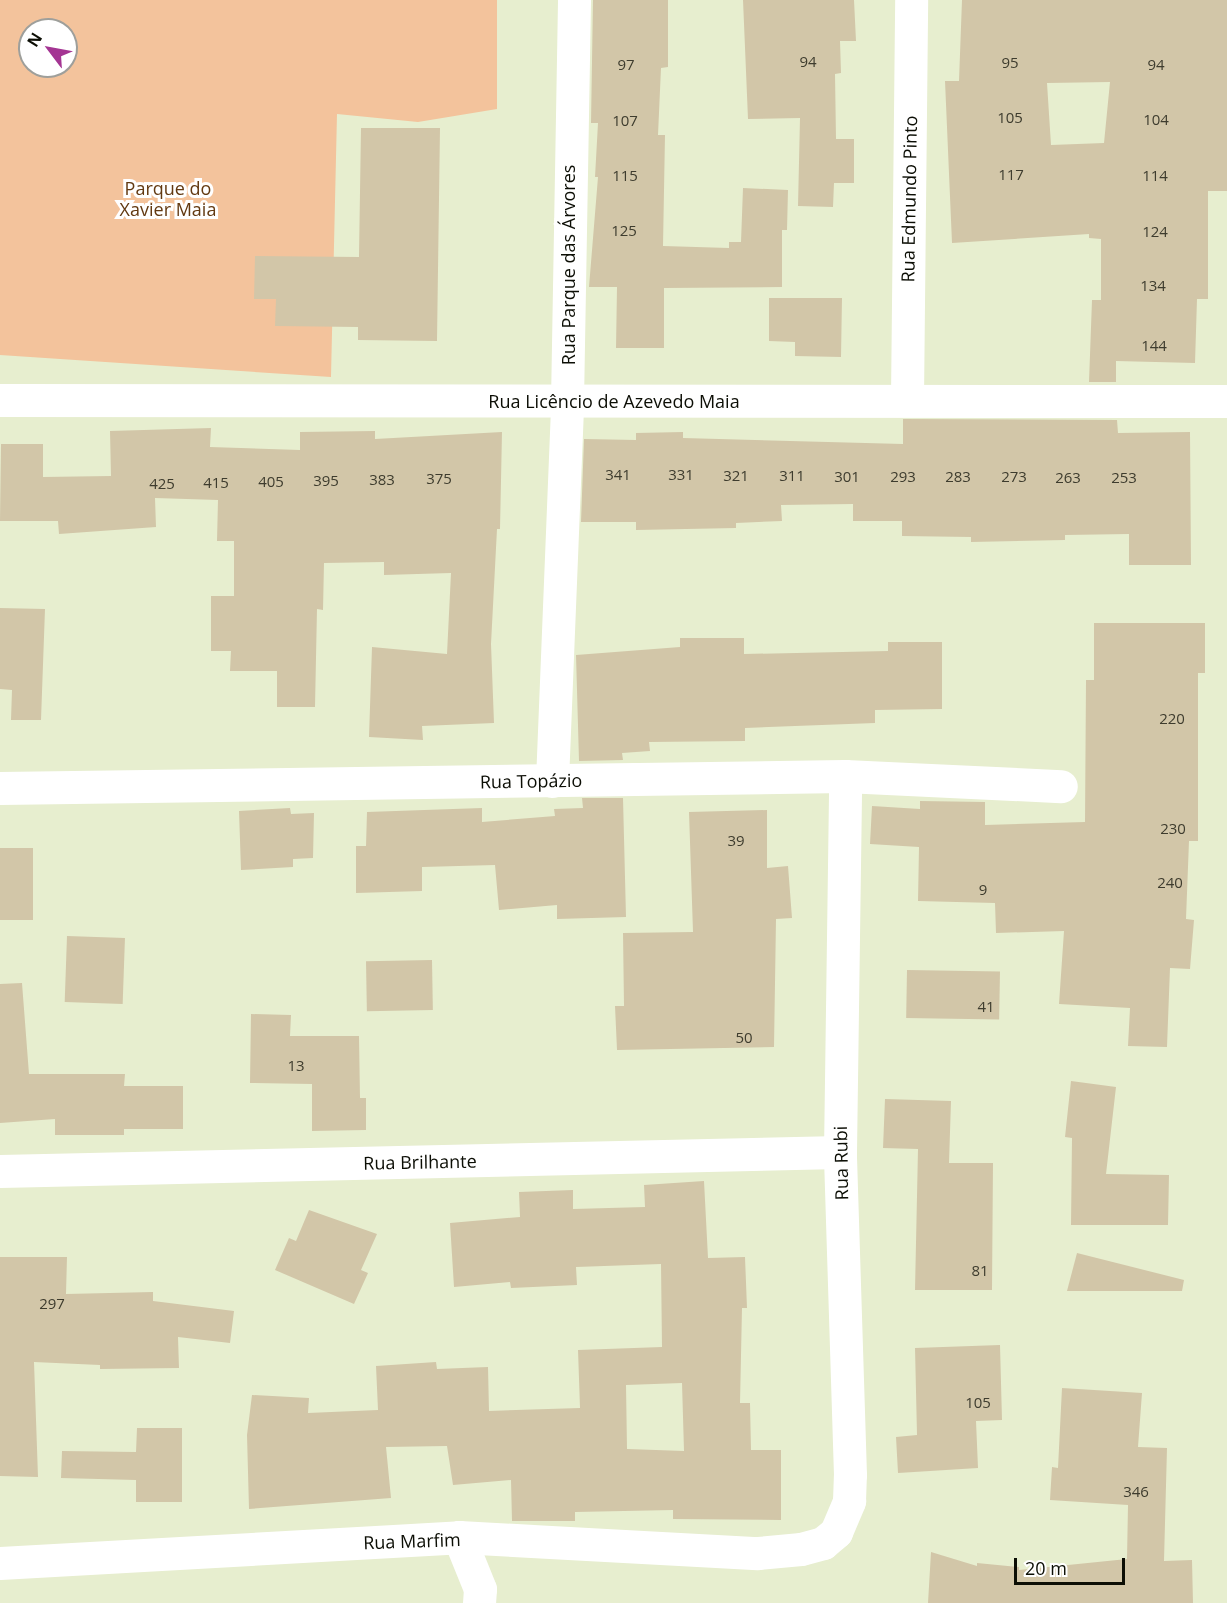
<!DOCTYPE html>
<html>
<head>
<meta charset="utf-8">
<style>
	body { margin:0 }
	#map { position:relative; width:1227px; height:1603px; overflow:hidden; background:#e7eecf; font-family:"Open Sans",sans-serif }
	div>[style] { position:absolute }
	.green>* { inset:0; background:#f3c39c }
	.building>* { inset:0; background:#d2c6a8; transform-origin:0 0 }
	.street>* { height:33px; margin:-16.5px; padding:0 16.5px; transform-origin:16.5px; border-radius:16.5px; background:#fff }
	span { translate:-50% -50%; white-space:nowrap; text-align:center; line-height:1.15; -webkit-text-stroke:6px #fff; paint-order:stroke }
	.number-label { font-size:15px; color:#3e3c2e }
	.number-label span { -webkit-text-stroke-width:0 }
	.park-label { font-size:18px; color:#623911 }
	.street-label { font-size:18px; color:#0c0e05 }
	.north { position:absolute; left:18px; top:18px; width:60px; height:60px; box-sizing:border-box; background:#fff; border:2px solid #9e9f9b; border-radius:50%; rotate:302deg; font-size:16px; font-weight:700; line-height:24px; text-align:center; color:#0c0e05 }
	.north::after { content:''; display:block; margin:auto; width:21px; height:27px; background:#a43593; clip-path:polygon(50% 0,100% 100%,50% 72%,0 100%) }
	.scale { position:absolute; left:1014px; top:1558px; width:111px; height:27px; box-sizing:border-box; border:3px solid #0c0e05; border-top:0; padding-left:8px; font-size:18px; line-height:21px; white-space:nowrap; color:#0c0e05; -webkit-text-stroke:4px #fff; paint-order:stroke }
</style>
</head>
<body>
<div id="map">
	<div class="green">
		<div style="clip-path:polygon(evenodd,0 0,497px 0,497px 109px,418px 122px,337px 114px,331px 377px,0 355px,0 0,30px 30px,66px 30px,66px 66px,30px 66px,30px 30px)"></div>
	</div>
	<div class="building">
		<div style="clip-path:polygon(593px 0,668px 0,668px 67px,661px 68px,658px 135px,665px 135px,663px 246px,729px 248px,729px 242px,741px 242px,743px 188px,788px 190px,787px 230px,782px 230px,782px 287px,664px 288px,664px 348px,616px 348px,617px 287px,589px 287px,598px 177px,595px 177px,598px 123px,591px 123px)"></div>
		<div style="clip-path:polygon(743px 0,854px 0,856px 41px,840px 41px,841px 73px,835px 74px,836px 139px,854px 139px,854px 183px,834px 183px,833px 207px,798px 206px,800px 118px,748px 119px)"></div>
		<div style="clip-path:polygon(evenodd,962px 0,1227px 0,1227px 191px,1208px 191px,1208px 299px,1197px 299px,1195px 363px,1116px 361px,1116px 382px,1089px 382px,1092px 300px,1101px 300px,1101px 239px,1089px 238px,1089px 234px,952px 243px,945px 81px,959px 81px,962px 0,1110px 82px,1104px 143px,1051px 145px,1047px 83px,1110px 82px)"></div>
		<div style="clip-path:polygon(361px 128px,440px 128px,437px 341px,358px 340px,358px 327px,275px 326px,276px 299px,254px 299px,255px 256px,359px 257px)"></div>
		<div style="clip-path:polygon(769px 298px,842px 298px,841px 357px,795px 356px,795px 342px,769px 341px)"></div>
		<div style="clip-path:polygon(903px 419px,1117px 420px,1118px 433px,1190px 432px,1191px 565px,1129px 565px,1129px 534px,1065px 535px,1065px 540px,971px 542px,971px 537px,902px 536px,902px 521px,853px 521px,853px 504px,781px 505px,782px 521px,736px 523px,736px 528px,636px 530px,636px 522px,581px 522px,584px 439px,636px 440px,636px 433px,683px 432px,683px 438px,903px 444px)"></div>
		<div style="clip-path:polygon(211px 428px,210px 447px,300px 450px,300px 432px,375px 431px,375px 439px,502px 432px,500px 529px,497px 529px,491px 644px,494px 723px,422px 726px,423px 740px,369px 737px,372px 647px,447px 654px,451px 573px,384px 575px,384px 562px,324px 563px,323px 610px,317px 609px,315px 707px,277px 707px,277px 671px,230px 671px,231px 651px,211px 651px,211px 596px,234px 596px,234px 541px,217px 541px,218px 500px,155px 498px,156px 527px,59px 534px,58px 521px,0 521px,1px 444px,43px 444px,43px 477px,111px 476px,110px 431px)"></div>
		<div style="clip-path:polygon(0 608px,45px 609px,41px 720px,11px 720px,12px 690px,0 689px)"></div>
		<div style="clip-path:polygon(1094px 623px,1205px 623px,1205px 673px,1198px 673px,1198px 841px,1189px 841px,1186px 919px,1194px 920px,1190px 969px,1170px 968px,1167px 1047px,1128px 1046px,1130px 1008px,1059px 1004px,1064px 931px,996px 933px,995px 903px,918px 901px,919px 847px,870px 844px,872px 806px,920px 809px,920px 801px,985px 802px,985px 825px,1085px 822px,1086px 680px,1094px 680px)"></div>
		<div style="clip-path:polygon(680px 638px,744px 638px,744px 654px,888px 651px,888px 642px,942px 642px,942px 709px,875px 710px,875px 723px,745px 728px,745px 741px,649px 742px,650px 751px,622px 753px,623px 760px,579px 761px,576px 655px,680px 647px)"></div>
		<div style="clip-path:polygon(582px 798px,623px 798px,626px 917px,557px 919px,557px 905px,499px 910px,495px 865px,422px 867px,422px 891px,356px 893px,356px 846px,366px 846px,367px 812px,482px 808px,482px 822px,555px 816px,554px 809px,583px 808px)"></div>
		<div style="clip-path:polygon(290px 808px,291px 814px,314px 813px,313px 858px,293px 859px,293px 867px,241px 870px,239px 811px)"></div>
		<div style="clip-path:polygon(767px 810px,767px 868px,788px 866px,792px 918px,776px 919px,774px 1047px,617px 1050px,615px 1006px,624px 1006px,623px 933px,693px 932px,689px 812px)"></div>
		<div style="left:0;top:848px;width:33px;height:72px"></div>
		<div style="left:67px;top:936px;width:58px;height:66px;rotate:2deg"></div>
		<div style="left:432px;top:960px;width:50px;height:66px;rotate:89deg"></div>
		<div style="left:907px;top:970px;width:93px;height:48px;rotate:1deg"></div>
		<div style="clip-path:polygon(22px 983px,29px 1074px,125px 1074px,124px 1086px,183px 1086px,183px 1129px,124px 1129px,124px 1135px,55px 1135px,55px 1119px,0 1123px,0 984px)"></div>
		<div style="clip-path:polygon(251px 1014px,291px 1015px,290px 1036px,359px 1036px,360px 1098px,366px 1098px,366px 1130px,312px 1131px,312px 1084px,250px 1083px)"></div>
		<div style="clip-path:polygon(1071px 1081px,1116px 1087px,1106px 1174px,1169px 1175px,1168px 1225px,1071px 1225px,1072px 1138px,1065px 1137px)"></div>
		<div style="clip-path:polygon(885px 1099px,951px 1101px,949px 1163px,993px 1163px,992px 1290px,915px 1290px,918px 1149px,883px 1148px)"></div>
		<div style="clip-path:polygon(evenodd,704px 1181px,708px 1258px,745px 1257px,747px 1308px,742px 1308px,740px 1403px,750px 1403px,751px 1450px,781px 1450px,781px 1520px,673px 1519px,673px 1510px,575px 1512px,575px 1521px,512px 1521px,511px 1480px,453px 1485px,447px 1446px,386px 1447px,391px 1498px,249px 1509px,247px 1435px,252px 1395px,309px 1398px,308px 1413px,378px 1410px,376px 1366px,436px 1362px,437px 1369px,488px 1367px,489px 1411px,580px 1408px,578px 1350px,662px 1347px,661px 1264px,576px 1267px,577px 1285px,511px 1288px,510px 1282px,454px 1287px,450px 1223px,520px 1217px,519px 1192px,573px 1190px,573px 1209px,645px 1207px,644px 1185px,704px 1181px,682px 1383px,684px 1451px,627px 1449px,626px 1385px,682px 1383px)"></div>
		<div style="clip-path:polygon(309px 1210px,377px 1234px,361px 1270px,368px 1273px,354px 1304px,275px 1270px,289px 1238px,296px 1241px)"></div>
		<div style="clip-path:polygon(1077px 1253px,1184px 1280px,1182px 1291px,1067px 1291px)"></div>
		<div style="clip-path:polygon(0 1257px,67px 1257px,66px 1294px,153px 1292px,153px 1301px,234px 1311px,230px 1343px,178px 1337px,179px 1368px,100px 1369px,100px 1365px,34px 1362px,38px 1477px,0 1476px)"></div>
		<div style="clip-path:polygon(1000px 1345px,1002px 1420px,976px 1421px,978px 1468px,898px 1473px,896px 1437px,917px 1435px,915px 1348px)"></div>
		<div style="clip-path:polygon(1062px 1388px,1142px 1393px,1138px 1447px,1167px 1448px,1164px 1561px,1192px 1560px,1193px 1603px,928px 1603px,931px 1552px,977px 1566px,977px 1563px,1019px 1567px,1019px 1570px,1127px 1559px,1128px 1505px,1050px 1500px,1052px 1467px,1058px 1468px)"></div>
		<div style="clip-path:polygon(137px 1428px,182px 1428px,182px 1502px,136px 1502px,136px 1480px,61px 1478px,62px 1451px,136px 1452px)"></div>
	</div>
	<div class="street">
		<div style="left:907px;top:399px;width:399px;rotate:-89.4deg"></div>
		<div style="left:0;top:400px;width:1227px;rotate:0.05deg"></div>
		<div style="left:552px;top:781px;width:379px;rotate:-87.7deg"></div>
		<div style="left:567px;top:402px;width:402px;rotate:-89deg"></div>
		<div style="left:0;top:788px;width:845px;rotate:-0.81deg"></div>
		<div style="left:845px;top:776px;width:216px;rotate:2.7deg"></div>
		<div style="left:0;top:1171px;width:840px;rotate:-1.3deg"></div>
		<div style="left:459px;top:1537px;width:56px;rotate:68deg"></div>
		<div style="left:480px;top:1589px;width:14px;rotate:94deg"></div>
		<div style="left:0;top:1563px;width:460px;rotate:-3.2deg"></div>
		<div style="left:459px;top:1537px;width:299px;rotate:3.1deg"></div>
		<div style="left:758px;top:1553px;width:43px;rotate:-5.3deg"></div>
		<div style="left:801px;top:1549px;width:23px;rotate:-15deg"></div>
		<div style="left:823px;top:1543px;width:17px;rotate:-40deg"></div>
		<div style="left:836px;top:1532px;width:34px;rotate:-67deg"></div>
		<div style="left:849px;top:1501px;width:26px;rotate:-88deg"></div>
		<div style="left:850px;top:1475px;width:323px;rotate:-91.8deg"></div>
		<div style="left:840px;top:1152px;width:376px;rotate:-89.2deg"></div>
	</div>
	<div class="number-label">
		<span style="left:808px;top:62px">94</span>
		<span style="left:1010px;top:63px">95</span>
		<span style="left:626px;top:65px">97</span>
		<span style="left:1156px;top:65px">94</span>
		<span style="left:1010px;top:118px">105</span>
		<span style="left:1156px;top:120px">104</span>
		<span style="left:625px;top:121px">107</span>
		<span style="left:1011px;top:175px">117</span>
		<span style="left:625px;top:176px">115</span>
		<span style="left:1155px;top:176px">114</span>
		<span style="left:624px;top:231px">125</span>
		<span style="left:1155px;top:232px">124</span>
		<span style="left:1153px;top:286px">134</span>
		<span style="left:1154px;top:346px">144</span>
		<span style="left:618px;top:475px">341</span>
		<span style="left:681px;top:475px">331</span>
		<span style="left:736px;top:476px">321</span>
		<span style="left:792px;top:476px">311</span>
		<span style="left:847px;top:477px">301</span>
		<span style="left:903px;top:477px">293</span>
		<span style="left:958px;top:477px">283</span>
		<span style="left:1014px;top:477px">273</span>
		<span style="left:1068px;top:478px">263</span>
		<span style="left:1124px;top:478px">253</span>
		<span style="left:439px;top:479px">375</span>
		<span style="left:382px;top:480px">383</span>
		<span style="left:326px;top:481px">395</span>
		<span style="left:271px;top:482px">405</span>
		<span style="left:216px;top:483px">415</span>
		<span style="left:162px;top:484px">425</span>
		<span style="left:1172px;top:719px">220</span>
		<span style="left:1173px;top:829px">230</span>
		<span style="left:736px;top:841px">39</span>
		<span style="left:1170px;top:883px">240</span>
		<span style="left:983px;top:890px">9</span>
		<span style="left:986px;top:1007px">41</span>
		<span style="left:744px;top:1038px">50</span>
		<span style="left:296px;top:1066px">13</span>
		<span style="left:980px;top:1271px">81</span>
		<span style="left:52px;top:1304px">297</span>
		<span style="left:978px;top:1403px">105</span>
		<span style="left:1136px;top:1492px">346</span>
	</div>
	<div class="park-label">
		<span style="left:168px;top:199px">Parque do<br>Xavier Maia</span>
	</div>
	<div class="street-label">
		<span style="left:909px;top:199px;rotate:-89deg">Rua Edmundo Pinto</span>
		<span style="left:568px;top:265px;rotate:-90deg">Rua Parque das Árvores</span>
		<span style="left:614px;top:401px">Rua Licêncio de Azevedo Maia</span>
		<span style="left:531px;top:781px;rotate:-1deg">Rua Topázio</span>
		<span style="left:420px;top:1162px;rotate:-1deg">Rua Brilhante</span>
		<span style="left:841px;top:1163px;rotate:-91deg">Rua Rubi</span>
		<span style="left:412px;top:1541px;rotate:-2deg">Rua Marfim</span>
	</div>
	<div class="north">N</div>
	<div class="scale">20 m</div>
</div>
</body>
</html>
